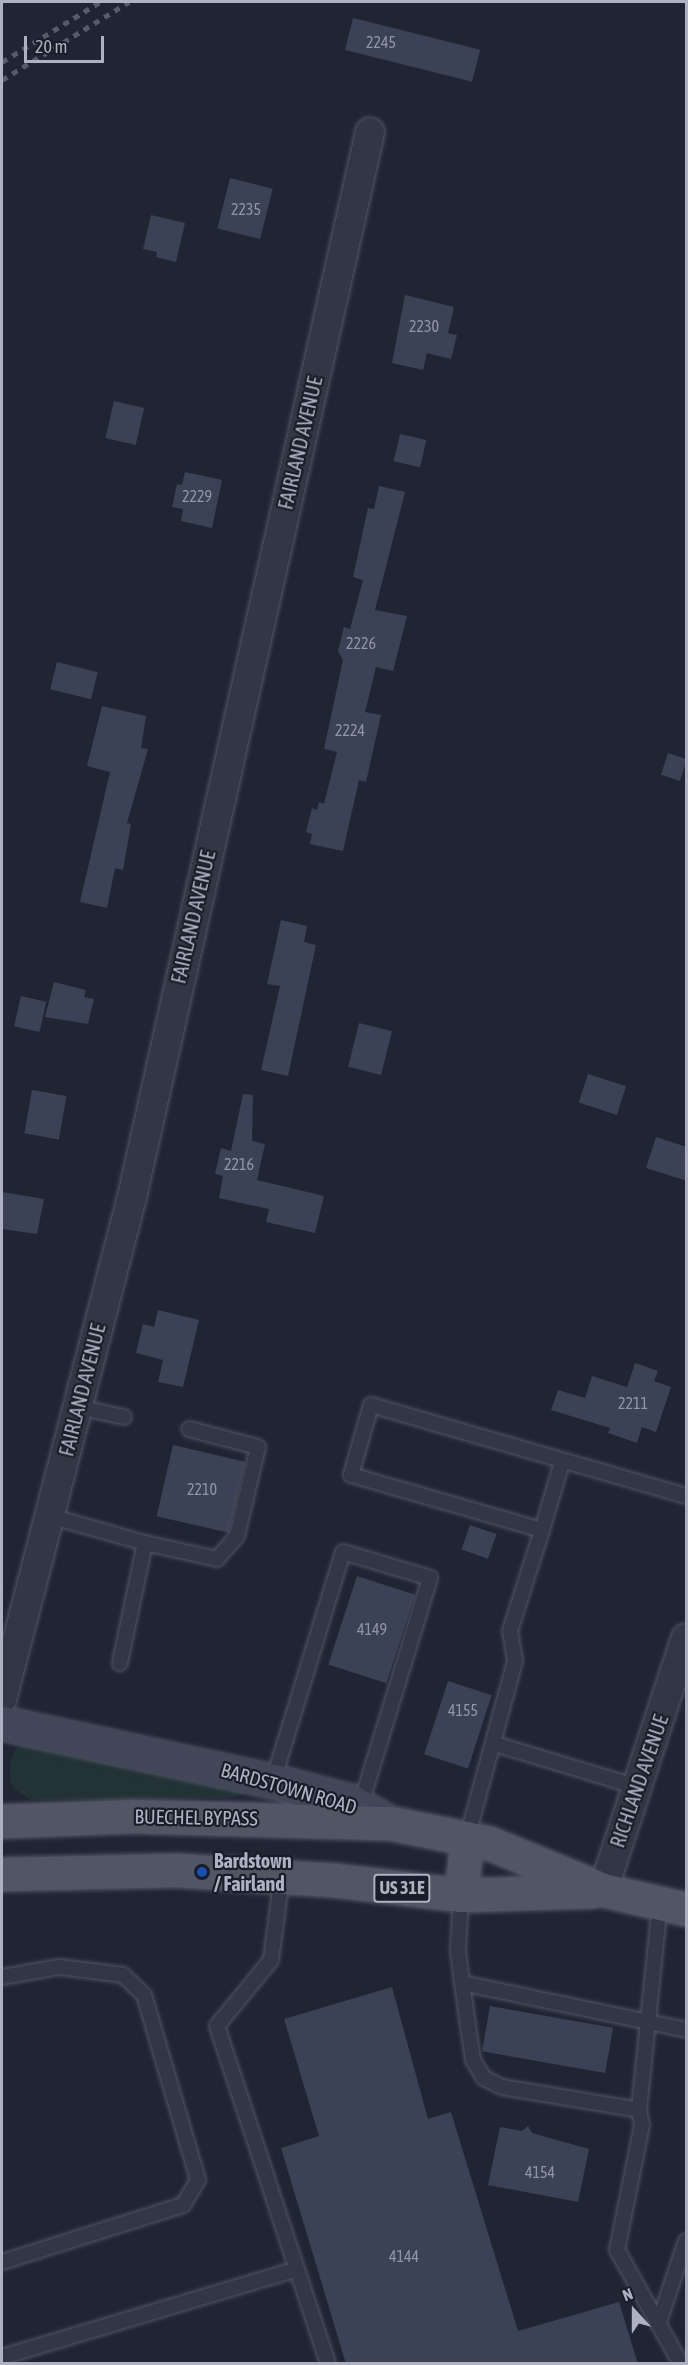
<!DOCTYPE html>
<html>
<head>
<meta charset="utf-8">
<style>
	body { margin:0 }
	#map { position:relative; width:688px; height:2365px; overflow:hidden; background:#202534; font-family:"Asap Condensed",sans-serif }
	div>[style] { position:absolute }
	.green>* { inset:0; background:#223237 }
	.building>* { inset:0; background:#3c4255; transform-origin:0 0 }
	.roads { filter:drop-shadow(0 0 2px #505463) drop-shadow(0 0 2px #505463) }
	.service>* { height:14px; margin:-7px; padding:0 7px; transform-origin:7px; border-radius:7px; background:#333745 }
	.minor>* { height:28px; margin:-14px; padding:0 14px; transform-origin:14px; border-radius:14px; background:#333745 }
	.secondary>* { height:33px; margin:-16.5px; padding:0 16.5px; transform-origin:16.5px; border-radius:16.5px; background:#414658 }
	.primary>* { height:33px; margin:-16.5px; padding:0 16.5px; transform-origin:16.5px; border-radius:16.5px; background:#515665 }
	.rail>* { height:4.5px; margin-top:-2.25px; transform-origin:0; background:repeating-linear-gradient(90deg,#555a6c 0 6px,transparent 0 12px) }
	.dots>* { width:16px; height:16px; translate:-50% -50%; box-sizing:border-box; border:3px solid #181d29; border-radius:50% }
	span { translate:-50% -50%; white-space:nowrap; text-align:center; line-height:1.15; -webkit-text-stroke:4.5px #181d29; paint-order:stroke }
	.number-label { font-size:16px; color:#9195a7 }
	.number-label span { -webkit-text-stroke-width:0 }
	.shield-label span { padding:2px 4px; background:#181d29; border:2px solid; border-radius:4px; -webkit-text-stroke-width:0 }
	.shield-label { font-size:18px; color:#adb1c2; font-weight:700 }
	.street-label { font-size:20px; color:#adb1c2 }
	.poi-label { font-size:20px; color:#adb1c2; font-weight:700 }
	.left { translate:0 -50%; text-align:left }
	.frame { position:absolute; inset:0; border:3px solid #adb1c2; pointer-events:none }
	.north { position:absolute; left:604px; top:2281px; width:60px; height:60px; -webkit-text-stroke:4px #181d29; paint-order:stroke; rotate:339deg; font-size:16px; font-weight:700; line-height:24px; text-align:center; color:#adb1c2 }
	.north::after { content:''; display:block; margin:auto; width:21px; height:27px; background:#adb1c2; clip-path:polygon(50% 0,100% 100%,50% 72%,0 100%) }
	.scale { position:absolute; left:24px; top:36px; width:80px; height:27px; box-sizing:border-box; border:3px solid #adb1c2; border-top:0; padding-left:8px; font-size:18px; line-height:21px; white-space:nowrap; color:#adb1c2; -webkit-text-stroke:4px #181d29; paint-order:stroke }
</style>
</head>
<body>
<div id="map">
	<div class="green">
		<div style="clip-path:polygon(18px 1743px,247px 1789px,248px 1793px,232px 1798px,31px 1800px,15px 1789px,10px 1781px,10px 1764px)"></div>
	</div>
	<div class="building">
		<div style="left:353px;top:18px;width:131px;height:33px;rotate:14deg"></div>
		<div style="left:230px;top:178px;width:44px;height:52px;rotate:14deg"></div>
		<div style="clip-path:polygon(151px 215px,185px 223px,176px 262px,156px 257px,157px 252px,143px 249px)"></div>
		<div style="clip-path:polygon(405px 295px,454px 307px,448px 333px,457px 335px,451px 359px,427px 353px,423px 370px,392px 363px)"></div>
		<div style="left:114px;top:401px;width:31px;height:38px;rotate:13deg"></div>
		<div style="left:400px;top:434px;width:27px;height:28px;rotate:13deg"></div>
		<div style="clip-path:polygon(185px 472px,222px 480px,212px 528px,181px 521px,183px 509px,172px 507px,177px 484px,182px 485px)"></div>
		<div style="clip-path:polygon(379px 486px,405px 492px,375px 610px,407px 616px,393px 671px,376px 667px,365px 712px,381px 715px,366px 782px,359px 780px,343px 851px,310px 844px,312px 834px,306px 832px,312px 808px,317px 810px,319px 802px,324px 804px,337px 752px,324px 749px,343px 660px,338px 651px,344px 627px,350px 629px,363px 580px,353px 577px,368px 508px,374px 509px)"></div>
		<div style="left:57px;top:662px;width:42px;height:28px;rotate:14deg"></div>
		<div style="clip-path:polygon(102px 706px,146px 716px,141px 748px,148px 749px,127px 823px,131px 824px,123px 870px,115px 868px,107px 908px,80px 902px,110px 772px,87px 766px)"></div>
		<div style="left:668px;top:753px;width:20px;height:23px;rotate:18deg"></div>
		<div style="clip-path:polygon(281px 920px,307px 926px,304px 942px,316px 945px,288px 1076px,261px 1070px,280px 986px,267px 984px)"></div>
		<div style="clip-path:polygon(54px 982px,86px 990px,84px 997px,94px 999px,88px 1024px,45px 1017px)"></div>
		<div style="left:21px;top:996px;width:26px;height:31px;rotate:13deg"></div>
		<div style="left:359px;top:1023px;width:34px;height:45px;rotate:14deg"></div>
		<div style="left:588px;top:1074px;width:40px;height:30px;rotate:18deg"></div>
		<div style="left:32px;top:1090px;width:35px;height:44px;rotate:10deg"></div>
		<div style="clip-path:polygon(243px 1094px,253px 1095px,252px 1141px,265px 1144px,257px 1180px,324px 1196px,315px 1233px,266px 1222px,269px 1209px,219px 1198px,223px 1176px,215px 1174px,221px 1148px,231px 1151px)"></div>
		<div style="clip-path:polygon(656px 1137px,687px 1147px,687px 1181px,646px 1168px)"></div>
		<div style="clip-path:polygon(2px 1192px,44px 1199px,37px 1234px,2px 1229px)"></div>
		<div style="clip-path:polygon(158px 1310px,199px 1320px,183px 1387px,158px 1382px,163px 1360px,136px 1353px,143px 1324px,154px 1327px)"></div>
		<div style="clip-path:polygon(635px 1363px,658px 1371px,654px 1381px,671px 1387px,656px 1432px,642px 1427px,637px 1443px,608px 1433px,610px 1428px,551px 1410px,558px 1390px,585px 1398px,592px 1376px,627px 1387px)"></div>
		<div style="left:173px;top:1445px;width:74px;height:73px;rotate:13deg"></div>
		<div style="left:470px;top:1525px;width:28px;height:26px;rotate:19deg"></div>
		<div style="left:357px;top:1576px;width:61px;height:93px;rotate:18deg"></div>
		<div style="left:448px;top:1681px;width:46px;height:77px;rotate:18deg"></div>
		<div style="clip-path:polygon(392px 1987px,428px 2119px,451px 2112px,518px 2331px,619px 2302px,638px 2364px,346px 2364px,281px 2148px,319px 2136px,284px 2019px)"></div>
		<div style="left:490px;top:2006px;width:125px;height:46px;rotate:10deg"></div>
		<div style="clip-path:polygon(528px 2126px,532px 2133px,589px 2149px,578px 2202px,488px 2185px,500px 2127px,522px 2131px)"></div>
	</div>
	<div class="roads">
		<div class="service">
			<div style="left:78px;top:1407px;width:47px;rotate:12.3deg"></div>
			<div style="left:50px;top:1516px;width:99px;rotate:15.9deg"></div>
			<div style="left:145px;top:1543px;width:123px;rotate:101.8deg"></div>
			<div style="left:542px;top:1530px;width:71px;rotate:-73.6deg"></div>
			<div style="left:145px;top:1543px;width:74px;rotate:12.5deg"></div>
			<div style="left:217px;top:1559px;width:30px;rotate:-49deg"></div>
			<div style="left:237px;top:1536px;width:91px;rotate:-76.7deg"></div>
			<div style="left:258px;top:1447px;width:71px;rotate:-165.4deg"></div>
			<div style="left:495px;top:1744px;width:148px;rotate:16.8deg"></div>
			<div style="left:273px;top:1781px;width:239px;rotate:-73deg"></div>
			<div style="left:343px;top:1552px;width:91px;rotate:16.6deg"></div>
			<div style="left:430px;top:1578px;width:239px;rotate:107deg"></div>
			<div style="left:467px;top:1838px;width:183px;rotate:-74.8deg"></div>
			<div style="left:515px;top:1661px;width:30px;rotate:-99deg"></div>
			<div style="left:510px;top:1631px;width:106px;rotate:-72.4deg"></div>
			<div style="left:542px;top:1530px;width:199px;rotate:-163.9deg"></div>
			<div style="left:351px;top:1475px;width:73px;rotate:-74.1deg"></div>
			<div style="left:371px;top:1405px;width:328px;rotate:16.1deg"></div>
			<div style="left:282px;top:1876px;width:85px;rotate:97.5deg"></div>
			<div style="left:271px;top:1960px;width:85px;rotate:129.3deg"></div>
			<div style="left:217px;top:2026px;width:356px;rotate:71.8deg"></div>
			<div style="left:461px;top:1895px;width:56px;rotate:93.1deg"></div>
			<div style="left:458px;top:1951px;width:32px;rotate:83deg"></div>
			<div style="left:462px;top:1983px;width:78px;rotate:81.9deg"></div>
			<div style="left:473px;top:2060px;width:21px;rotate:59deg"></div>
			<div style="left:484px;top:2078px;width:20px;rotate:27deg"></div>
			<div style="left:502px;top:2087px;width:139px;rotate:9.5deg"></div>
			<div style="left:639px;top:2110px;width:15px;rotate:79deg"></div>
			<div style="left:642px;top:2125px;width:127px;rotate:101.3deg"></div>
			<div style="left:617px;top:2250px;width:131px;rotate:60.7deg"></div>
			<div style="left:2px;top:1977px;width:59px;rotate:-9.8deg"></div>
			<div style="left:60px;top:1967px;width:64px;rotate:7.2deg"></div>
			<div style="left:123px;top:1975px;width:29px;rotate:44deg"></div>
			<div style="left:144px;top:1995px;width:193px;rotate:73.7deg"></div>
			<div style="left:198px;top:2180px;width:29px;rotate:121deg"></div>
			<div style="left:183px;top:2205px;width:190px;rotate:162.5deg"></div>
			<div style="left:462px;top:1983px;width:229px;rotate:11.8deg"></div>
			<div style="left:639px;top:2110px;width:208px;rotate:-84.2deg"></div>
			<div style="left:659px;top:2322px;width:85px;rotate:-71.6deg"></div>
			<div style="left:2px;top:2357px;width:308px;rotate:-16.6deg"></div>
		</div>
		<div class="minor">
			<div style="left:2px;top:1699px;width:519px;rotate:-75.48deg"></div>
			<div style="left:132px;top:1197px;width:1091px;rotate:-77.4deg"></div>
			<div style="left:603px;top:1890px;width:265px;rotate:-71.8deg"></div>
		</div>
		<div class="secondary">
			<div style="left:2px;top:1723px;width:277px;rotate:12.1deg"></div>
			<div style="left:273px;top:1781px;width:80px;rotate:14.6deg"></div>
			<div style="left:350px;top:1801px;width:46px;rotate:28.8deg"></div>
		</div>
		<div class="primary">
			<div style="left:2px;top:1821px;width:131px;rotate:-2.2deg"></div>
			<div style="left:133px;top:1816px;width:257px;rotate:1.6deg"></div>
			<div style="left:390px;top:1823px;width:101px;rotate:11.4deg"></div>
			<div style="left:489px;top:1843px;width:123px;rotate:22.4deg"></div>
			<div style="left:603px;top:1890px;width:85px;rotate:12.9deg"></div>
			<div style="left:2px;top:1874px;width:174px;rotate:-1.3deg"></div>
			<div style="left:176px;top:1870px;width:158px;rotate:3.6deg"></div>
			<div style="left:334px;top:1880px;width:128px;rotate:6.7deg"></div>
			<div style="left:461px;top:1895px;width:131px;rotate:-1.7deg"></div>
			<div style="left:461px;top:1895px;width:57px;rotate:-84deg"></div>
		</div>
	</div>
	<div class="rail">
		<div style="left:2px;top:62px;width:115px;rotate:-31.5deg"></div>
		<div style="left:2px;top:80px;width:149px;rotate:-31.6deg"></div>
	</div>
	<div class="dots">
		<div style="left:202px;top:1872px;background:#1a4fb4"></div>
	</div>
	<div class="number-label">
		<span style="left:381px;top:42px">2245</span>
		<span style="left:246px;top:209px">2235</span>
		<span style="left:424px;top:326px">2230</span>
		<span style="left:197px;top:496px">2229</span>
		<span style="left:361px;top:643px">2226</span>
		<span style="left:350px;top:730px">2224</span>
		<span style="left:239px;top:1164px">2216</span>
		<span style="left:633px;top:1403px">2211</span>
		<span style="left:202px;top:1489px">2210</span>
		<span style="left:372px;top:1629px">4149</span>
		<span style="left:463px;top:1710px">4155</span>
		<span style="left:540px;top:2172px">4154</span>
		<span style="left:404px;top:2256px">4144</span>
	</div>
	<div class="shield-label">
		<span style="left:402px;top:1888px">US 31E</span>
	</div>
	<div class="street-label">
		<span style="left:300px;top:443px;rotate:-77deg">FAIRLAND AVENUE</span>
		<span style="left:193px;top:917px;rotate:-77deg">FAIRLAND AVENUE</span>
		<span style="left:82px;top:1390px;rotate:-76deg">FAIRLAND AVENUE</span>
		<span style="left:639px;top:1781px;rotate:-71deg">RICHLAND AVENUE</span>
		<span style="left:289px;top:1788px;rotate:16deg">BARDSTOWN ROAD</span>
		<span style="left:196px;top:1817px;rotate:1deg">BUECHEL BYPASS</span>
	</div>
	<div class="poi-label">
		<span class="left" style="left:214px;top:1872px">Bardstown<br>/ Fairland</span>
	</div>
	<div class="frame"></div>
	<div class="north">N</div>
	<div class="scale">20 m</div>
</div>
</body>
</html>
